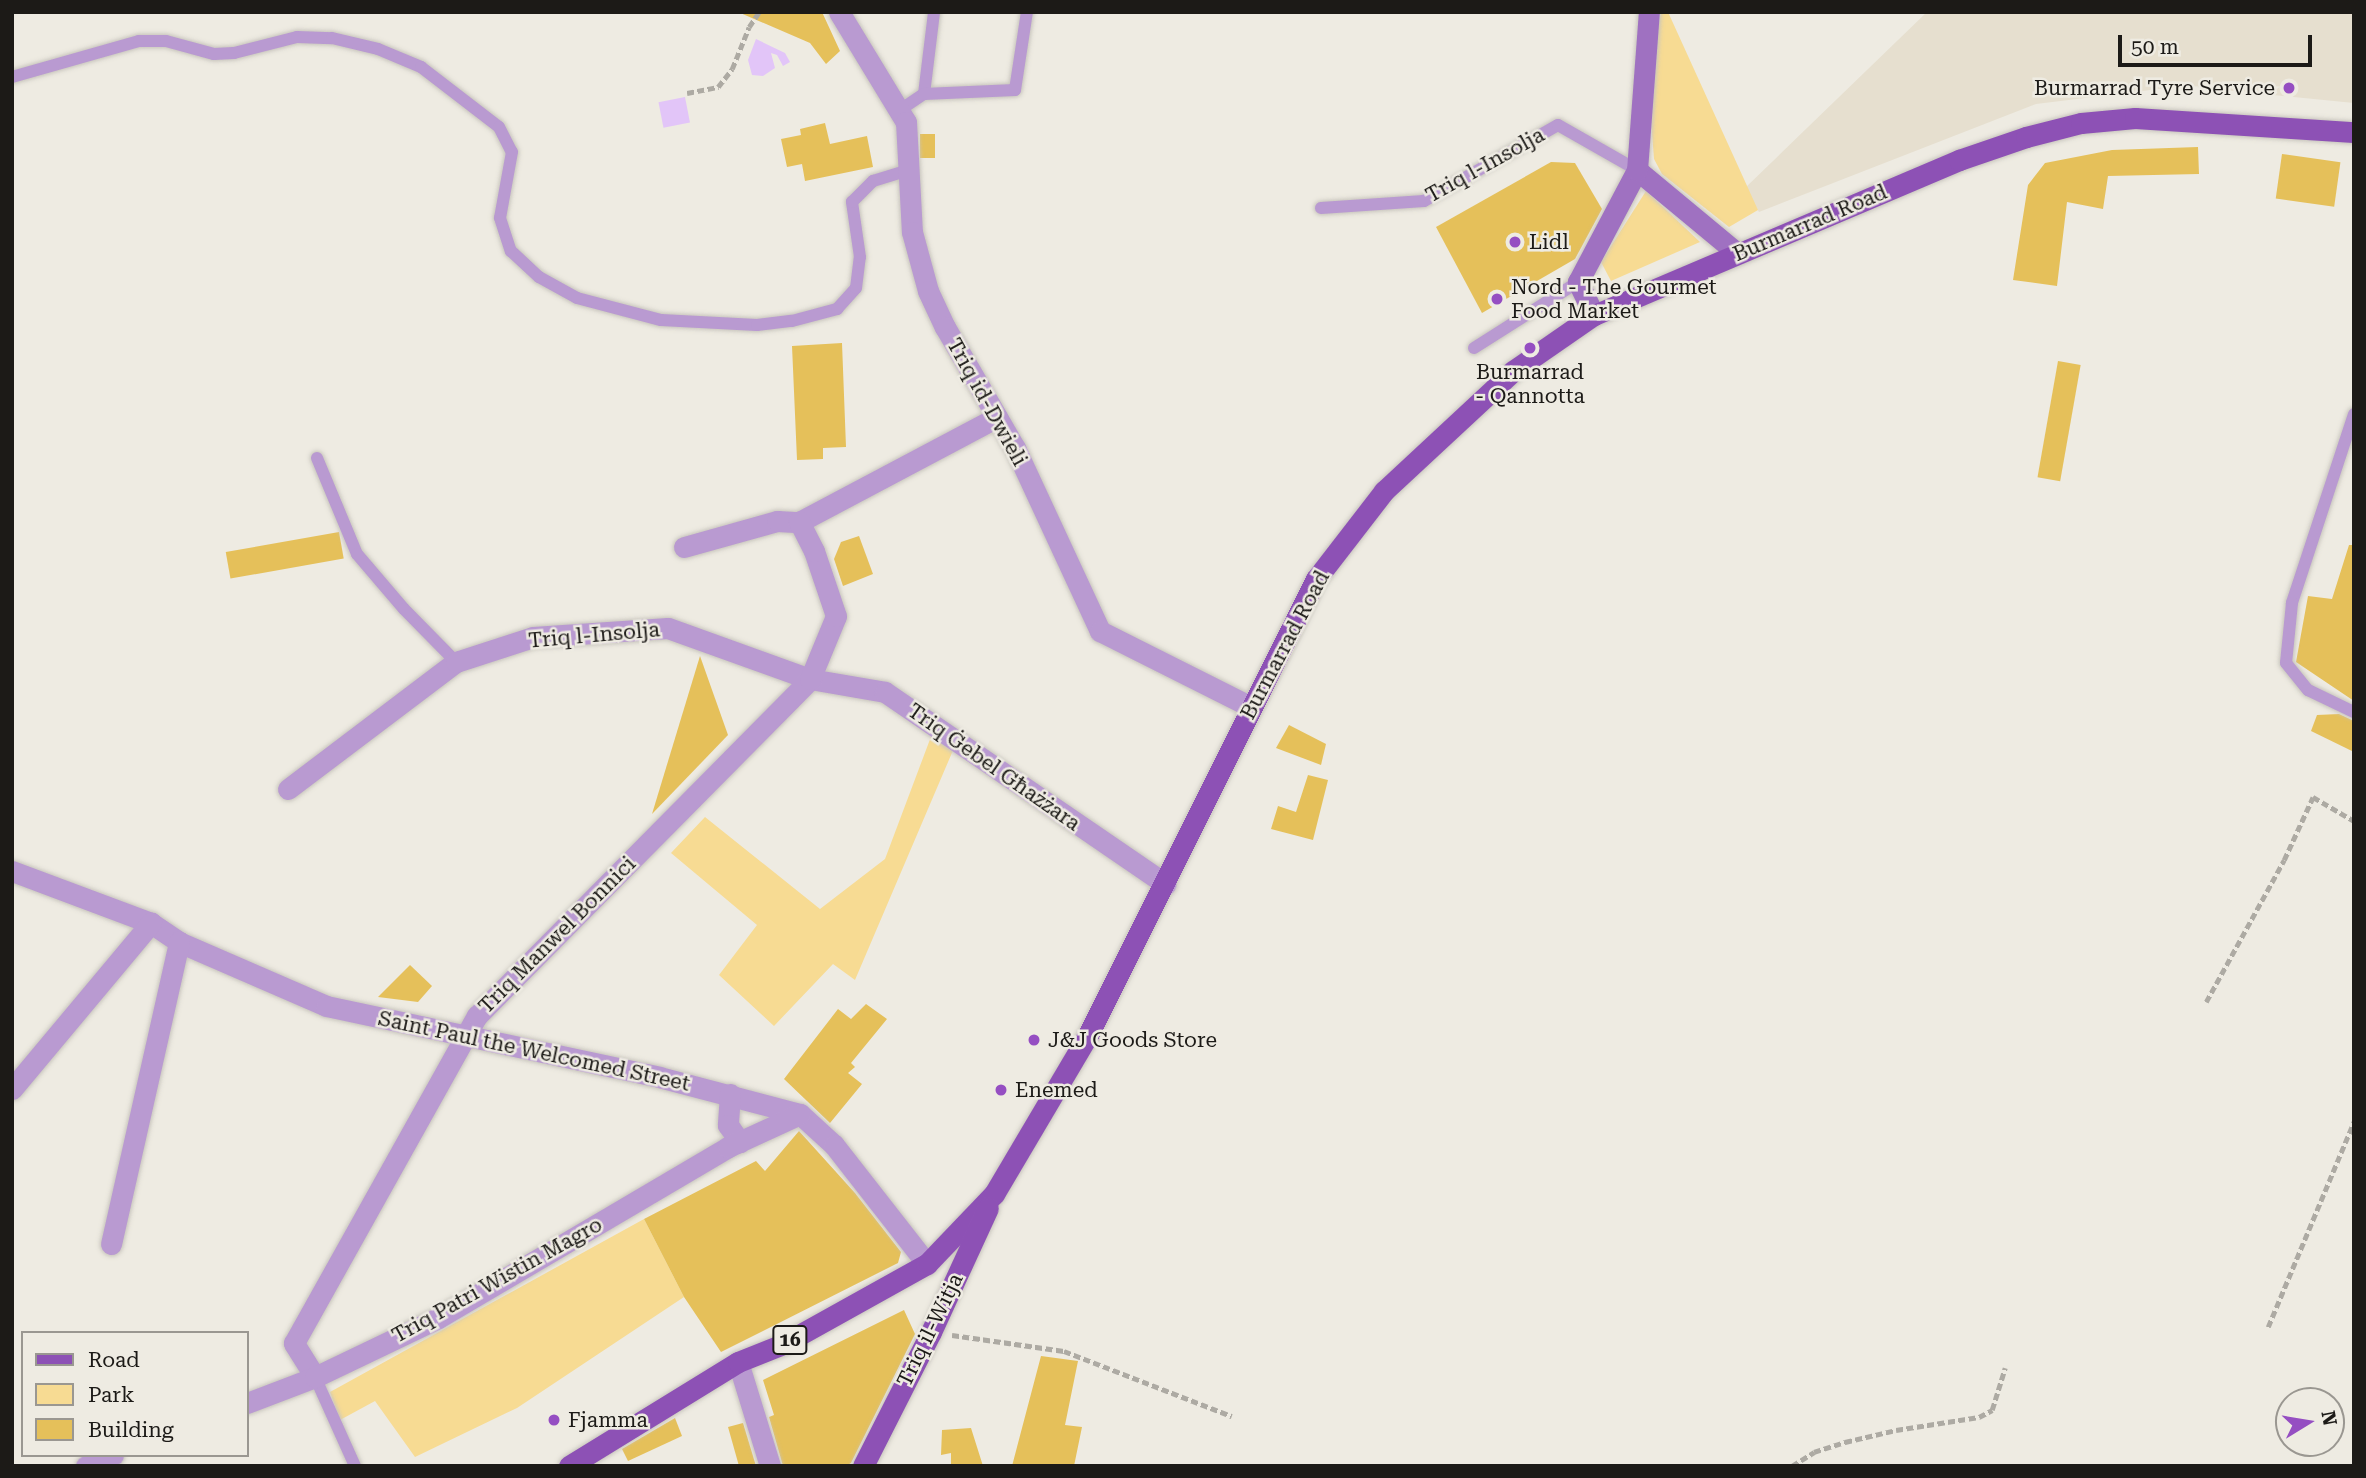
<!DOCTYPE html>
<html>
<head>
<meta charset="utf-8">
<style>
	body { margin:0 }
	#map { position:relative; width:2366px; height:1478px; overflow:hidden; background:#eeebe2; font-family:"Roboto Serif",serif }
	div>[style] { position:absolute }
	.built>* { inset:0; background:#e6dfcf }
	.green>* { inset:0; background:#f7db93 }
	.water>* { inset:0; background:#e2c5f8; transform-origin:0 0 }
	.building>* { inset:0; background:#e5c05a; transform-origin:0 0 }
	.path>* { height:4.5px; margin-top:-2.25px; transform-origin:0; background:repeating-linear-gradient(90deg,#adaaa3 0 7px,transparent 0 10.5px) }
	.roads { filter:drop-shadow(0 0 2px #c8c5bd) drop-shadow(0 0 2px #c8c5bd) }
	.lane>* { height:12px; margin:-6px; padding:0 6px; transform-origin:6px; border-radius:6px; background:#b99ad1 }
	.street>* { height:21px; margin:-10.5px; padding:0 10.5px; transform-origin:10.5px; border-radius:10.5px; background:#b99ad1 }
	.secondary>* { height:21px; margin:-10.5px; padding:0 10.5px; transform-origin:10.5px; border-radius:10.5px; background:#9f71c1 }
	.primary>* { height:21px; margin:-10.5px; padding:0 10.5px; transform-origin:10.5px; border-radius:10.5px; background:#8d51b5 }
	.dots>* { width:19px; height:19px; translate:-50% -50%; box-sizing:border-box; border:4px solid #eeebe2; border-radius:50% }
	span { translate:-50% -50%; white-space:nowrap; text-align:center; line-height:1.15; -webkit-text-stroke:5px #eeebe2; paint-order:stroke }
	.shield-label span { padding:2px 5px; background:#eeebe2; border:2px solid; border-radius:5px; -webkit-text-stroke-width:0 }
	.shield-label { font-size:19px; color:#1c1a17; font-weight:700 }
	.poi-label { font-size:21px; color:#1c1a17 }
	.right { translate:-100% -50%; text-align:right }
	.left { translate:0 -50%; text-align:left }
	.street-label { font-size:21px; color:#1c1a17 }
	.frame { position:absolute; inset:0; border:14px solid #1c1a17; pointer-events:none }
	.legend { position:absolute; left:21px; top:1331px; width:228px; height:126px; box-sizing:border-box; background:#eeebe2; border:2px solid #9a9791; margin:0; padding:9px 12px; list-style:none; font-size:21px; color:#1c1a17 }
	.legend li { display:flex; align-items:center; gap:14px; height:35px }
	.legend b { width:35px; border:2px solid #9a9791 }
	.north { position:absolute; left:2275px; top:1387px; width:70px; height:70px; box-sizing:border-box; background:#eeebe2; border:2px solid #9a9791; border-radius:50%; rotate:79deg; font-size:19px; font-weight:700; line-height:28px; text-align:center; color:#1c1a17 }
	.north::after { content:''; display:block; margin:auto; width:24px; height:32px; background:#954ec2; clip-path:polygon(50% 0,100% 100%,50% 72%,0 100%) }
	.scale { position:absolute; left:2118px; top:35px; width:194px; height:32px; box-sizing:border-box; border:4px solid #1c1a17; border-top:0; padding-left:9px; font-size:21px; line-height:24px; white-space:nowrap; color:#1c1a17; -webkit-text-stroke:5px #eeebe2; paint-order:stroke }
</style>
</head>
<body>
<div id="map">
	<div class="built">
		<div style="clip-path:polygon(1927px 12px,2354px 12px,2354px 103px,2183px 86px,2036px 104px,1759px 212px,1745px 188px)"></div>
	</div>
	<div class="green">
		<div style="clip-path:polygon(1661px 12px,1668px 12px,1758px 210px,1729px 227px,1662px 174px,1654px 159px,1650px 106px,1653px 60px)"></div>
		<div style="clip-path:polygon(1646px 191px,1700px 242px,1611px 281px,1601px 262px)"></div>
		<div style="clip-path:polygon(932px 734px,954px 748px,855px 980px,833px 964px,774px 1026px,719px 975px,757px 925px,671px 853px,705px 817px,820px 909px,885px 859px)"></div>
		<div style="clip-path:polygon(644px 1219px,684px 1297px,517px 1408px,415px 1457px,375px 1401px,340px 1420px,330px 1392px)"></div>
	</div>
	<div class="water">
		<div style="clip-path:polygon(756px 39px,785px 53px,790px 62px,783px 66px,777px 55px,771px 53px,775px 68px,763px 76px,752px 75px,748px 60px)"></div>
		<div style="left:685px;top:97px;width:26px;height:27px;rotate:79deg"></div>
	</div>
	<div class="building">
		<div style="clip-path:polygon(738px 12px,822px 12px,840px 51px,826px 64px,810px 43px)"></div>
		<div style="clip-path:polygon(825px 123px,830px 144px,867px 136px,873px 167px,805px 181px,802px 164px,787px 167px,781px 139px,801px 135px,800px 129px)"></div>
		<div style="left:920px;top:134px;width:15px;height:24px"></div>
		<div style="clip-path:polygon(2198px 147px,2199px 174px,2108px 176px,2103px 209px,2067px 202px,2057px 286px,2013px 280px,2028px 185px,2045px 163px,2112px 150px)"></div>
		<div style="left:2282px;top:154px;width:59px;height:45px;rotate:8deg"></div>
		<div style="clip-path:polygon(1551px 162px,1575px 163px,1602px 209px,1575px 259px,1482px 313px,1436px 227px)"></div>
		<div style="clip-path:polygon(842px 343px,846px 447px,823px 448px,823px 459px,797px 460px,792px 346px)"></div>
		<div style="left:2058px;top:361px;width:23px;height:118px;rotate:10deg"></div>
		<div style="left:339px;top:532px;width:27px;height:115px;rotate:80deg"></div>
		<div style="clip-path:polygon(859px 536px,873px 574px,843px 586px,834px 559px,841px 542px)"></div>
		<div style="clip-path:polygon(2349px 545px,2354px 545px,2354px 701px,2296px 662px,2308px 596px,2332px 599px)"></div>
		<div style="clip-path:polygon(700px 656px,728px 735px,652px 814px)"></div>
		<div style="clip-path:polygon(2339px 714px,2354px 721px,2354px 752px,2311px 731px,2317px 715px)"></div>
		<div style="clip-path:polygon(1289px 725px,1326px 744px,1321px 765px,1276px 748px)"></div>
		<div style="clip-path:polygon(1308px 775px,1328px 780px,1313px 840px,1271px 829px,1278px 806px,1296px 812px)"></div>
		<div style="clip-path:polygon(410px 965px,432px 986px,418px 1002px,378px 997px)"></div>
		<div style="clip-path:polygon(866px 1004px,887px 1019px,851px 1063px,855px 1067px,848px 1073px,862px 1084px,830px 1123px,784px 1079px,838px 1009px,851px 1019px)"></div>
		<div style="clip-path:polygon(799px 1131px,855px 1193px,901px 1252px,898px 1263px,721px 1352px,684px 1297px,644px 1219px,756px 1161px,765px 1171px)"></div>
		<div style="clip-path:polygon(904px 1310px,915px 1334px,851px 1463px,846px 1466px,783px 1466px,769px 1417px,774px 1415px,763px 1380px)"></div>
		<div style="clip-path:polygon(1041px 1356px,1078px 1361px,1065px 1425px,1082px 1427px,1074px 1466px,1012px 1466px)"></div>
		<div style="clip-path:polygon(675px 1418px,682px 1436px,628px 1461px,622px 1449px)"></div>
		<div style="clip-path:polygon(743px 1423px,756px 1466px,739px 1466px,728px 1427px)"></div>
		<div style="clip-path:polygon(971px 1428px,983px 1466px,951px 1466px,951px 1453px,941px 1455px,942px 1430px)"></div>
	</div>
	<div class="path">
		<div style="left:687px;top:93px;width:32px;rotate:-11deg"></div>
		<div style="left:718px;top:87px;width:23px;rotate:-52deg"></div>
		<div style="left:732px;top:69px;width:45px;rotate:-68deg"></div>
		<div style="left:749px;top:27px;width:18px;rotate:-56deg"></div>
		<div style="left:2206px;top:1002px;width:162px;rotate:-61.2deg"></div>
		<div style="left:2284px;top:860px;width:69px;rotate:-65.3deg"></div>
		<div style="left:2313px;top:797px;width:48px;rotate:30.3deg"></div>
		<div style="left:2268px;top:1327px;width:223px;rotate:-67.3deg"></div>
		<div style="left:952px;top:1335px;width:113px;rotate:8.1deg"></div>
		<div style="left:1064px;top:1351px;width:180px;rotate:21.2deg"></div>
		<div style="left:1792px;top:1466px;width:26px;rotate:-32deg"></div>
		<div style="left:1814px;top:1452px;width:33px;rotate:-18deg"></div>
		<div style="left:1845px;top:1442px;width:52px;rotate:-13.2deg"></div>
		<div style="left:1896px;top:1430px;width:84px;rotate:-8.9deg"></div>
		<div style="left:1979px;top:1417px;width:15px;rotate:-28deg"></div>
		<div style="left:1992px;top:1410px;width:44px;rotate:-72.8deg"></div>
	</div>
	<div class="roads">
		<div class="lane">
			<div style="left:12px;top:77px;width:132px;rotate:-15.8deg"></div>
			<div style="left:139px;top:41px;width:27px"></div>
			<div style="left:166px;top:41px;width:50px;rotate:15.2deg"></div>
			<div style="left:214px;top:54px;width:20px;rotate:-3deg"></div>
			<div style="left:234px;top:53px;width:65px;rotate:-14.3deg"></div>
			<div style="left:297px;top:37px;width:35px;rotate:2deg"></div>
			<div style="left:332px;top:38px;width:47px;rotate:13.4deg"></div>
			<div style="left:378px;top:49px;width:47px;rotate:22.7deg"></div>
			<div style="left:421px;top:67px;width:98px;rotate:37.6deg"></div>
			<div style="left:499px;top:127px;width:28px;rotate:63deg"></div>
			<div style="left:512px;top:152px;width:67px;rotate:100.3deg"></div>
			<div style="left:500px;top:218px;width:35px;rotate:72deg"></div>
			<div style="left:511px;top:251px;width:38px;rotate:43deg"></div>
			<div style="left:539px;top:277px;width:43px;rotate:28.9deg"></div>
			<div style="left:577px;top:298px;width:87px;rotate:14.7deg"></div>
			<div style="left:661px;top:320px;width:96px;rotate:3deg"></div>
			<div style="left:757px;top:325px;width:35px;rotate:-7deg"></div>
			<div style="left:792px;top:321px;width:47px;rotate:-14.9deg"></div>
			<div style="left:837px;top:309px;width:28px;rotate:-48deg"></div>
			<div style="left:856px;top:288px;width:31px;rotate:-83deg"></div>
			<div style="left:860px;top:257px;width:56px;rotate:-98.3deg"></div>
			<div style="left:852px;top:202px;width:30px;rotate:-45deg"></div>
			<div style="left:873px;top:181px;width:39px;rotate:-17deg"></div>
			<div style="left:924px;top:94px;width:83px;rotate:-83deg"></div>
			<div style="left:900px;top:110px;width:29px;rotate:-34deg"></div>
			<div style="left:924px;top:94px;width:91px;rotate:-2.5deg"></div>
			<div style="left:1015px;top:90px;width:79px;rotate:-81.3deg"></div>
			<div style="left:1321px;top:208px;width:103px;rotate:-3.9deg"></div>
			<div style="left:1424px;top:201px;width:154px;rotate:-29.6deg"></div>
			<div style="left:1558px;top:125px;width:91px;rotate:29.7deg"></div>
			<div style="left:1474px;top:348px;width:123px;rotate:-32.4deg"></div>
			<div style="left:2354px;top:414px;width:199px;rotate:108.2deg"></div>
			<div style="left:2292px;top:603px;width:60px;rotate:95.7deg"></div>
			<div style="left:2286px;top:663px;width:35px;rotate:51deg"></div>
			<div style="left:2308px;top:690px;width:51px;rotate:25.6deg"></div>
			<div style="left:317px;top:458px;width:104px;rotate:67.4deg"></div>
			<div style="left:357px;top:554px;width:72px;rotate:49.5deg"></div>
			<div style="left:404px;top:609px;width:74px;rotate:45.5deg"></div>
			<div style="left:315px;top:1377px;width:98px;rotate:65.8deg"></div>
		</div>
		<div class="street">
			<div style="left:839px;top:12px;width:129px;rotate:58.7deg"></div>
			<div style="left:906px;top:122px;width:110px;rotate:86.9deg"></div>
			<div style="left:912px;top:232px;width:61px;rotate:74.8deg"></div>
			<div style="left:928px;top:291px;width:40px;rotate:65deg"></div>
			<div style="left:945px;top:327px;width:140px;rotate:60deg"></div>
			<div style="left:1015px;top:448px;width:202px;rotate:65.1deg"></div>
			<div style="left:1100px;top:631px;width:169px;rotate:26.7deg"></div>
			<div style="left:684px;top:547px;width:97px;rotate:-15.6deg"></div>
			<div style="left:777px;top:521px;width:22px;rotate:3deg"></div>
			<div style="left:799px;top:522px;width:224px;rotate:-27.9deg"></div>
			<div style="left:288px;top:789px;width:211px;rotate:-37.1deg"></div>
			<div style="left:456px;top:662px;width:81px;rotate:-18deg"></div>
			<div style="left:533px;top:637px;width:135px;rotate:-3.8deg"></div>
			<div style="left:668px;top:628px;width:151px;rotate:19.8deg"></div>
			<div style="left:810px;top:679px;width:76px;rotate:9.8deg"></div>
			<div style="left:885px;top:692px;width:340px;rotate:34.4deg"></div>
			<div style="left:12px;top:871px;width:148px;rotate:20.5deg"></div>
			<div style="left:151px;top:923px;width:34px;rotate:34deg"></div>
			<div style="left:179px;top:942px;width:160px;rotate:23.5deg"></div>
			<div style="left:326px;top:1006px;width:340px;rotate:12deg"></div>
			<div style="left:659px;top:1077px;width:146px;rotate:14.7deg"></div>
			<div style="left:800px;top:1114px;width:46px;rotate:42.4deg"></div>
			<div style="left:834px;top:1145px;width:151px;rotate:52deg"></div>
			<div style="left:12px;top:1089px;width:217px;rotate:-50.1deg"></div>
			<div style="left:730px;top:1094px;width:31px;rotate:94deg"></div>
			<div style="left:728px;top:1125px;width:21px;rotate:55deg"></div>
			<div style="left:111px;top:1244px;width:310px;rotate:-77.3deg"></div>
			<div style="left:738px;top:1362px;width:109px;rotate:72.9deg"></div>
			<div style="left:315px;top:1377px;width:40px;rotate:-122deg"></div>
			<div style="left:294px;top:1343px;width:375px;rotate:-60.8deg"></div>
			<div style="left:477px;top:1016px;width:474px;rotate:-45.3deg"></div>
			<div style="left:810px;top:679px;width:68px;rotate:-67.6deg"></div>
			<div style="left:836px;top:616px;width:69px;rotate:-108.7deg"></div>
			<div style="left:814px;top:551px;width:33px;rotate:-117deg"></div>
			<div style="left:247px;top:1403px;width:73px;rotate:-20.9deg"></div>
			<div style="left:315px;top:1377px;width:136px;rotate:-25.6deg"></div>
			<div style="left:438px;top:1318px;width:337px;rotate:-30.5deg"></div>
			<div style="left:728px;top:1147px;width:79px;rotate:-24.6deg"></div>
			<div style="left:86px;top:1466px;width:29px;rotate:-22deg"></div>
		</div>
		<div class="secondary">
			<div style="left:1637px;top:170px;width:130px;rotate:39.7deg"></div>
			<div style="left:1594px;top:315px;width:37px;rotate:-116deg"></div>
			<div style="left:1578px;top:282px;width:127px;rotate:-62.2deg"></div>
			<div style="left:1637px;top:170px;width:158px;rotate:-85.7deg"></div>
		</div>
		<div class="primary">
			<div style="left:569px;top:1466px;width:198px;rotate:-31.6deg"></div>
			<div style="left:738px;top:1362px;width:48px;rotate:-21.8deg"></div>
			<div style="left:783px;top:1344px;width:165px;rotate:-29.1deg"></div>
			<div style="left:927px;top:1264px;width:97px;rotate:-46.3deg"></div>
			<div style="left:994px;top:1194px;width:182px;rotate:-59.4deg"></div>
			<div style="left:1087px;top:1037px;width:512px;rotate:-63.43deg"></div>
			<div style="left:1316px;top:579px;width:111px;rotate:-52.3deg"></div>
			<div style="left:1384px;top:491px;width:176px;rotate:-42.9deg"></div>
			<div style="left:1513px;top:371px;width:98px;rotate:-34.7deg"></div>
			<div style="left:1594px;top:315px;width:397px;rotate:-23deg"></div>
			<div style="left:1959px;top:160px;width:71px;rotate:-18.9deg"></div>
			<div style="left:2026px;top:137px;width:57px;rotate:-14.3deg"></div>
			<div style="left:2081px;top:123px;width:54px;rotate:-5.3deg"></div>
			<div style="left:2135px;top:118px;width:219px;rotate:3.7deg"></div>
			<div style="left:863px;top:1466px;width:150px;rotate:-63.1deg"></div>
			<div style="left:931px;top:1332px;width:136px;rotate:-65.3deg"></div>
		</div>
	</div>
	<div class="dots">
		<div style="left:2289px;top:88px;background:#954ec2"></div>
		<div style="left:1515px;top:242px;background:#954ec2"></div>
		<div style="left:1497px;top:299px;background:#954ec2"></div>
		<div style="left:1530px;top:348px;background:#954ec2"></div>
		<div style="left:1034px;top:1040px;background:#954ec2"></div>
		<div style="left:1001px;top:1090px;background:#954ec2"></div>
		<div style="left:554px;top:1420px;background:#954ec2"></div>
	</div>
	<div class="shield-label">
		<span style="left:790px;top:1340px">16</span>
	</div>
	<div class="poi-label">
		<span class="right" style="left:2275px;top:88px">Burmarrad Tyre Service</span>
		<span class="left" style="left:1529px;top:242px">Lidl</span>
		<span class="left" style="left:1511px;top:299px">Nord - The Gourmet<br>Food Market</span>
		<span style="left:1530px;top:384px">Burmarrad<br>- Qannotta</span>
		<span class="left" style="left:1048px;top:1040px">J&amp;J Goods Store</span>
		<span class="left" style="left:1015px;top:1090px">Enemed</span>
		<span class="left" style="left:568px;top:1420px">Fjamma</span>
	</div>
	<div class="street-label">
		<span style="left:1485px;top:165px;rotate:-29deg">Triq l-Insolja</span>
		<span style="left:1810px;top:223px;rotate:-23deg">Burmarrad Road</span>
		<span style="left:987px;top:402px;rotate:61deg">Triq id-Dwieli</span>
		<span style="left:594px;top:635px;rotate:-5deg">Triq l-Insolja</span>
		<span style="left:1285px;top:645px;rotate:-62deg">Burmarrad Road</span>
		<span style="left:994px;top:767px;rotate:35deg">Triq Ġebel Għażżara</span>
		<span style="left:557px;top:935px;rotate:-45deg">Triq Manwel Bonnici</span>
		<span style="left:534px;top:1051px;rotate:12deg">Saint Paul the Welcomed Street</span>
		<span style="left:497px;top:1280px;rotate:-29deg">Triq Patri Wistin Magro</span>
		<span style="left:930px;top:1330px;rotate:-64deg">Triq il-Witja</span>
	</div>
	<div class="frame"></div>
	<ul class="legend">
	<li><b style="height:9px;background:#8d51b5"></b>Road</li>
	<li><b style="height:19px;background:#f7db93"></b>Park</li>
	<li><b style="height:19px;background:#e5c05a"></b>Building</li>
	</ul>
	<div class="north">N</div>
	<div class="scale">50 m</div>
</div>
</body>
</html>
